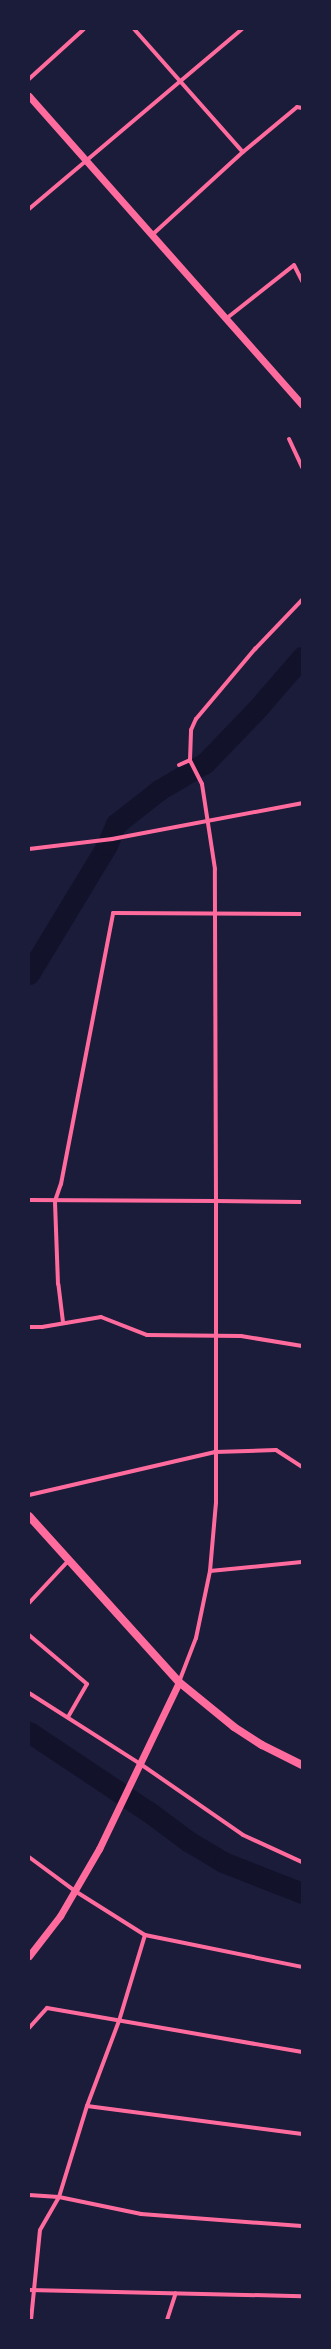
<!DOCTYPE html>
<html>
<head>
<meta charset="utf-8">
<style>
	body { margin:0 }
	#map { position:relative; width:331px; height:2349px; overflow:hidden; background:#1b1b3a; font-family:Raleway,sans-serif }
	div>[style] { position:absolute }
	.river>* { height:21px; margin:-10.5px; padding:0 10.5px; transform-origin:10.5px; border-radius:10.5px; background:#12122b }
	.minor>* { height:4px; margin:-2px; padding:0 2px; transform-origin:2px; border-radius:2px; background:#ff6b9d }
	.tertiary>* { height:7px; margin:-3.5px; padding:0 3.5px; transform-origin:3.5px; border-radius:3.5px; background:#ff6b9d }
	.secondary>* { height:8px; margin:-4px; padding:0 4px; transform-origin:4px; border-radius:4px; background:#ff6b9d }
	span { translate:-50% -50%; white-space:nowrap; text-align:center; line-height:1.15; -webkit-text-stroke:3px #1b1b3a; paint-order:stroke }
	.frame { position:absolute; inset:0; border:30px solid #1b1b3a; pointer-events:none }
</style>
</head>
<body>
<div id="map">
	<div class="river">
		<div style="left:29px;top:974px;width:151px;rotate:-58.8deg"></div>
		<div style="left:107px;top:845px;width:23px;rotate:-67deg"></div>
		<div style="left:116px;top:824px;width:55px;rotate:-38.3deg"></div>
		<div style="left:159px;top:790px;width:53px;rotate:-30.4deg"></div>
		<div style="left:205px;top:763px;width:75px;rotate:-46.1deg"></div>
		<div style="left:257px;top:709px;width:69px;rotate:-49.1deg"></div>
		<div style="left:29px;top:1732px;width:144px;rotate:33.7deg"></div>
		<div style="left:149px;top:1812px;width:49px;rotate:36.6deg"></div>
		<div style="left:188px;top:1841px;width:41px;rotate:31deg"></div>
		<div style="left:223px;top:1862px;width:85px;rotate:21.4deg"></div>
	</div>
	<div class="minor">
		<div style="left:134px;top:29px;width:164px;rotate:48.5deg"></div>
		<div style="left:29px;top:79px;width:74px;rotate:-42.3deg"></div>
		<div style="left:29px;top:209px;width:279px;rotate:-40.2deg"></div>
		<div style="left:152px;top:235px;width:123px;rotate:-42.4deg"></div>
		<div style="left:243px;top:152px;width:70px;rotate:-39.8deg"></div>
		<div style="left:297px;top:107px;width:5px;rotate:11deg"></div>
		<div style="left:227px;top:318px;width:85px;rotate:-38.3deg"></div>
		<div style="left:294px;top:265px;width:18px;rotate:63deg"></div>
		<div style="left:289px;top:439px;width:31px;rotate:65deg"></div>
		<div style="left:179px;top:765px;width:12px;rotate:-24deg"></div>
		<div style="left:190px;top:760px;width:30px;rotate:-88deg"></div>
		<div style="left:191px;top:730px;width:12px;rotate:-66deg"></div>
		<div style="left:196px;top:719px;width:92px;rotate:-49.9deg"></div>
		<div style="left:255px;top:649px;width:68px;rotate:-46.2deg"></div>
		<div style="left:29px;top:849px;width:84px;rotate:-6.9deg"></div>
		<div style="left:112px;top:839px;width:193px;rotate:-10.7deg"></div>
		<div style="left:29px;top:1200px;width:187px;rotate:0.3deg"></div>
		<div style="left:216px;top:1201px;width:332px;rotate:-90.2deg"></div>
		<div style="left:215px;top:869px;width:86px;rotate:-98.7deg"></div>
		<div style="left:202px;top:784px;width:27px;rotate:-117deg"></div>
		<div style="left:63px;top:1322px;width:38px;rotate:-97deg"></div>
		<div style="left:58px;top:1284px;width:83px;rotate:-92.1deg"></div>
		<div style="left:55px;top:1201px;width:18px;rotate:-71deg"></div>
		<div style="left:61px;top:1184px;width:276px;rotate:-79.1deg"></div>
		<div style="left:113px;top:913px;width:189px;rotate:0.3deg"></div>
		<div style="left:29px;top:1327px;width:13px"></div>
		<div style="left:42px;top:1327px;width:60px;rotate:-9.6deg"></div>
		<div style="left:101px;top:1317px;width:49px;rotate:21.4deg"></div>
		<div style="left:147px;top:1335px;width:94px;rotate:0.6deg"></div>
		<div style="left:241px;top:1336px;width:62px;rotate:9.3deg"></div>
		<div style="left:29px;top:1495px;width:191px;rotate:-13deg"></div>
		<div style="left:215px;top:1452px;width:61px;rotate:-1.9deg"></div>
		<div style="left:276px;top:1450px;width:31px;rotate:33deg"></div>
		<div style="left:210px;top:1571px;width:92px;rotate:-5.6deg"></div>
		<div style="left:29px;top:1603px;width:59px;rotate:-47.1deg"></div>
		<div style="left:29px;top:1635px;width:76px;rotate:40.2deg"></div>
		<div style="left:87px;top:1684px;width:38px;rotate:120deg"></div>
		<div style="left:179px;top:1682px;width:47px;rotate:-68.9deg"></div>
		<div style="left:196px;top:1638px;width:68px;rotate:-78.2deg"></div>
		<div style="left:210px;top:1571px;width:68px;rotate:-85deg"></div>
		<div style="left:216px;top:1503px;width:302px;rotate:-90deg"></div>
		<div style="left:216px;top:1201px;width:86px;rotate:0.7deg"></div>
		<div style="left:29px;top:1693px;width:130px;rotate:32.5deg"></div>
		<div style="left:139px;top:1763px;width:126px;rotate:34.7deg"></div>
		<div style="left:243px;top:1835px;width:65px;rotate:24.6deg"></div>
		<div style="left:29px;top:1857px;width:57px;rotate:36.5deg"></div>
		<div style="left:75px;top:1891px;width:83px;rotate:32.2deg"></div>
		<div style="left:145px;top:1935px;width:160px;rotate:11.5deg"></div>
		<div style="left:29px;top:2028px;width:27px;rotate:-48deg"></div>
		<div style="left:47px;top:2008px;width:259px;rotate:9.8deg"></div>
		<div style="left:87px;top:2106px;width:217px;rotate:7.4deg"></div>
		<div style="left:29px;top:2195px;width:30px;rotate:4deg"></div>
		<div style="left:59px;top:2197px;width:84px;rotate:11.7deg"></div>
		<div style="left:141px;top:2214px;width:161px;rotate:4.3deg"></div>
		<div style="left:29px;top:2290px;width:273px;rotate:1.3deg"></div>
		<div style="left:31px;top:2320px;width:90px;rotate:-84.3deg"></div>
		<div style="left:40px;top:2230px;width:38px;rotate:-60deg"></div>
		<div style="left:59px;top:2197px;width:95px;rotate:-72.9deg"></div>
		<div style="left:87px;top:2106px;width:91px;rotate:-69.4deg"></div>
		<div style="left:119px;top:2021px;width:90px;rotate:-73.2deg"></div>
		<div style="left:167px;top:2320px;width:28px;rotate:-72deg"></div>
	</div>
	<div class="tertiary">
		<div style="left:29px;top:96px;width:412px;rotate:48.5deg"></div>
		<div style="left:29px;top:1956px;width:51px;rotate:-52.2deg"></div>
		<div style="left:60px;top:1916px;width:78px;rotate:-59.8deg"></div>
		<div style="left:99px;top:1849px;width:185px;rotate:-64.4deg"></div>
	</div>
	<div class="secondary">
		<div style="left:29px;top:1516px;width:224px;rotate:47.9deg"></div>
		<div style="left:179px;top:1682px;width:71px;rotate:39.3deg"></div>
		<div style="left:234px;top:1727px;width:33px;rotate:33deg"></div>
		<div style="left:262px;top:1745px;width:45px;rotate:26.6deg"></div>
	</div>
	<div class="frame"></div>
</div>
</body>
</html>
